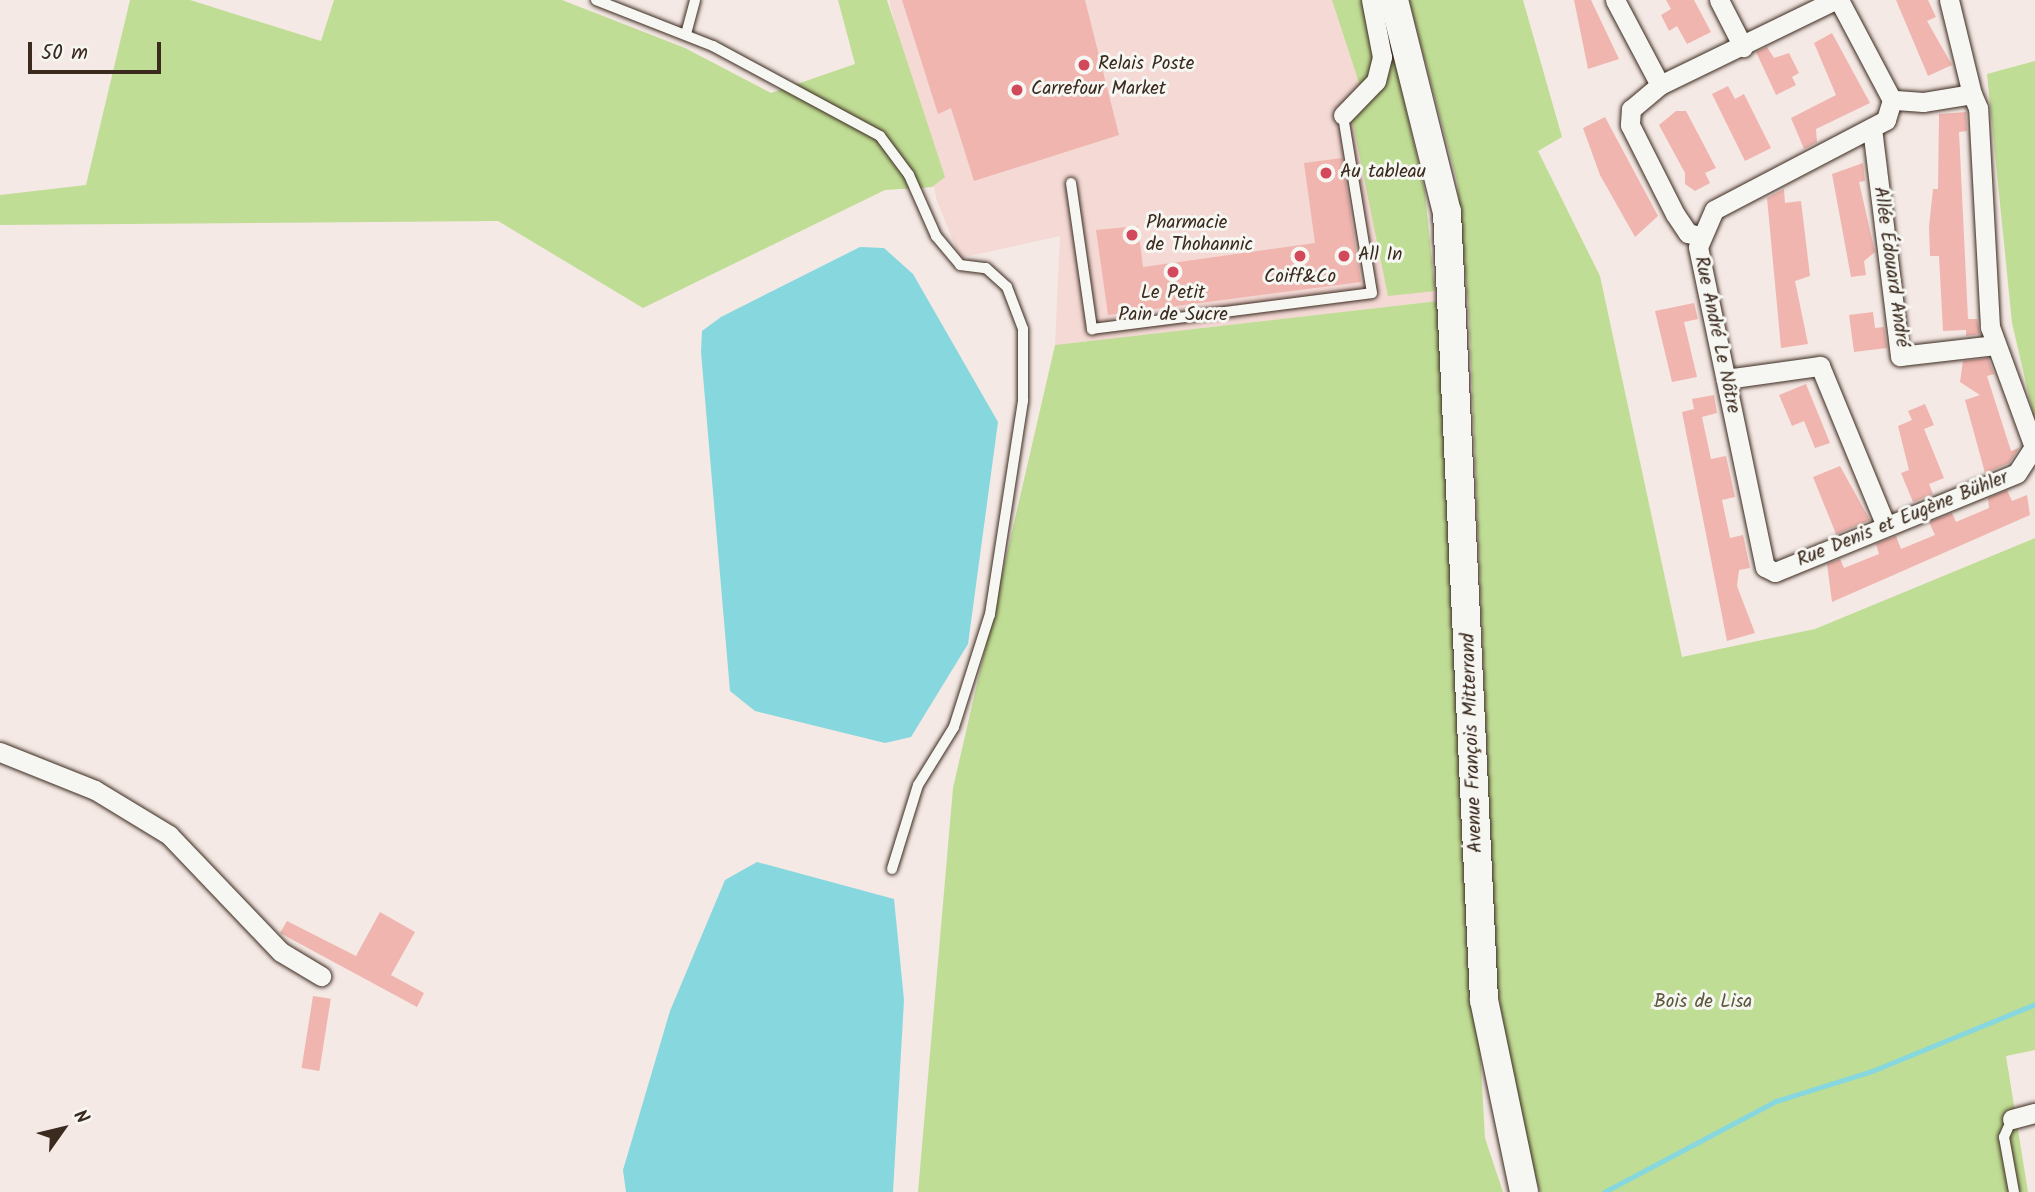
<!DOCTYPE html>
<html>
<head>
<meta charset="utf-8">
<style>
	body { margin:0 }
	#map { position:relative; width:2035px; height:1192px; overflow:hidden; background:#f5e9e5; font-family:Kalam,sans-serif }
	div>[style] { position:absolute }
	.built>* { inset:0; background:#f4d9d5 }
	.green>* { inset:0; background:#c0dd95 }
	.water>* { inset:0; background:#86d7de }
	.stream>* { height:5px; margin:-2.5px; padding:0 2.5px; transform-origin:2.5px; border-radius:2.5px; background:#86d7de }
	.building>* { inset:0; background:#f0b5af; transform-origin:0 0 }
	.roads { filter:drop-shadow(0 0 2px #3b2a1e) drop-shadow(0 0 2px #3b2a1e) }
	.lane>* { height:10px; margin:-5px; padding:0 5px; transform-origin:5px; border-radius:5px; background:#f6f6f2 }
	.street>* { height:19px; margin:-9.5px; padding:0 9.5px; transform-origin:9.5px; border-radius:9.5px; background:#f6f6f2 }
	.secondary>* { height:28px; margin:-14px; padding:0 14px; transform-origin:14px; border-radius:14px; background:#f6f6f2 }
	.dots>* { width:19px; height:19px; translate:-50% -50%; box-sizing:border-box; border:4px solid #f6f6f2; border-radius:50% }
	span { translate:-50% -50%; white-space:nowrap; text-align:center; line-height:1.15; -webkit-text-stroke:6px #f6f6f2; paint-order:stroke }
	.poi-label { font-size:19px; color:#3b2a1e }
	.left { translate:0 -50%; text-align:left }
	.street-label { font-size:19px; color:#3b2a1e }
	.park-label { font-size:19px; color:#5c573c }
	.north { position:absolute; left:28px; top:1094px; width:70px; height:70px; -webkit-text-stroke:5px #f6f6f2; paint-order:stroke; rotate:56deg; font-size:19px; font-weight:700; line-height:28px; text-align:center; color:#3b2a1e }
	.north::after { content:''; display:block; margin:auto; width:24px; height:32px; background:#3b2a1e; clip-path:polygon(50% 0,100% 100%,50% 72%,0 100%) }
	.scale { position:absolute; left:28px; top:42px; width:133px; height:32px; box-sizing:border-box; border:4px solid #3b2a1e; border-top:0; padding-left:9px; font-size:21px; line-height:24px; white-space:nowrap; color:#3b2a1e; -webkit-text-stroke:5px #f6f6f2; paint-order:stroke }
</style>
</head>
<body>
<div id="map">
	<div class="built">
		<div style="clip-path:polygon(889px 0,1383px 0,1438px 301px,1055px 345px,1060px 236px,960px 258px,937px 201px)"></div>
	</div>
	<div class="green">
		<div style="clip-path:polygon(130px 0,190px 0,321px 41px,334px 0,562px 0,685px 48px,771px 93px,855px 64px,838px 0,887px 0,945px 177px,932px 187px,885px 190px,643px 308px,498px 221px,0 225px,0 195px,86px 185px)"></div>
		<div style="clip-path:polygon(1332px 0,1379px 0,1385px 16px,1425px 192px,1435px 291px,1388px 296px,1349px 104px,1364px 98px)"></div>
		<div style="clip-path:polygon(1409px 0,1523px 0,1562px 137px,1538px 151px,1600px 276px,1682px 657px,1815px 629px,2035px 538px,2035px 1050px,2006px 1056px,2028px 1192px,1540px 1192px,1520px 1126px,1496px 979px,1469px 314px,1457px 181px)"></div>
		<div style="clip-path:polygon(2035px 61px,2035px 422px,2012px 323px,1987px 74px)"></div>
		<div style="clip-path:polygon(1438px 301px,1485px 1138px,1503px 1192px,918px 1192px,953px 788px,1055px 345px)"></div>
	</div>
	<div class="water">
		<div style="clip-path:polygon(860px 247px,884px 248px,913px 274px,998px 422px,968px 644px,911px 737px,885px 743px,755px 711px,730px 691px,701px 352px,702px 331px,721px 317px)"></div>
		<div style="clip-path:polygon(757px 862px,894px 899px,904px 1000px,893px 1192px,626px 1192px,623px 1170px,670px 1011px,725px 880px)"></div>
	</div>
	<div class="stream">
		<div style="left:1604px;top:1192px;width:195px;rotate:-27.9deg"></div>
		<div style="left:1776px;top:1101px;width:101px;rotate:-17.4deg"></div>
		<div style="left:1872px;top:1071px;width:176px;rotate:-22.3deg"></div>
	</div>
	<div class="building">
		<div style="clip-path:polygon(902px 0,1085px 0,1119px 135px,974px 181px,951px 108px,938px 114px)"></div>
		<div style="clip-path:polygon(1574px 0,1591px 0,1619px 59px,1588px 69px)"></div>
		<div style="clip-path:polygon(1666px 0,1694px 0,1711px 32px,1687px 44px,1677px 26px,1669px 31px,1661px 15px,1671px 9px)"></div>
		<div style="clip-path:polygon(1896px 0,1928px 0,1936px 17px,1927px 21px,1952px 65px,1928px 76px)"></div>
		<div style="clip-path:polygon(1832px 33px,1870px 103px,1816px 129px,1817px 142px,1804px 149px,1791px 118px,1836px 95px,1814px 43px)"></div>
		<div style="clip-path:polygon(1767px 47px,1774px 58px,1789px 53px,1799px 73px,1792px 77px,1796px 85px,1776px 95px,1756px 52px)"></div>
		<div style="clip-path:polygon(1728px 86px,1735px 99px,1744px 94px,1771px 148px,1745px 161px,1712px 94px)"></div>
		<div style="clip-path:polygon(1676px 111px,1686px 111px,1716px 168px,1705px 173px,1710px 183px,1695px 191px,1685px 184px,1685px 173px,1659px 125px)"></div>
		<div style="clip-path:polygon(1966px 112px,1967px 131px,1959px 132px,1968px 319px,1977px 319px,1980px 334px,1966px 336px,1966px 330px,1943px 331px,1939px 256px,1930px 256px,1929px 227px,1933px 189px,1938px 189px,1939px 114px)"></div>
		<div style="clip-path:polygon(1605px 117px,1658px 216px,1635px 237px,1600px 175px,1583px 128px)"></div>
		<div style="clip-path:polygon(1342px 158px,1361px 282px,1108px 315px,1096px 230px,1138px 226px,1143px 267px,1315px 243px,1304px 163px)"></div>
		<div style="clip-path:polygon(1863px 163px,1865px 181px,1859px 182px,1875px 252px,1864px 261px,1866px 275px,1851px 277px,1832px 174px)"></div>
		<div style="clip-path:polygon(1784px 189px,1785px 203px,1801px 201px,1810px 276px,1795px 281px,1808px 344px,1781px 348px,1767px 198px)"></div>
		<div style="clip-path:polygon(1694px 303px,1698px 319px,1684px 322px,1697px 377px,1672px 382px,1655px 311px)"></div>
		<div style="clip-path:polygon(1873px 312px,1875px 328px,1884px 327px,1887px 348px,1854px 352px,1849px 315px)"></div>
		<div style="clip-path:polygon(1988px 358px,1994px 374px,1987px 376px,2011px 451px,2019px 448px,2009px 463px,1985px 473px,1965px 400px,1980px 395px,1960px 382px,1963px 361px)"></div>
		<div style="clip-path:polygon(1806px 384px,1830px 443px,1815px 448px,1804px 421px,1792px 426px,1779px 395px)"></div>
		<div style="clip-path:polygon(1714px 395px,1717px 413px,1702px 417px,1711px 459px,1726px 456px,1735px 497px,1722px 500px,1730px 538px,1743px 535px,1750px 568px,1739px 570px,1737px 586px,1755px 633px,1727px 641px,1682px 412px,1694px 409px,1692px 399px)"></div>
		<div style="clip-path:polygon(1925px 404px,1934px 425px,1924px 429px,1944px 478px,1929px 484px,1933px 494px,1913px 502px,1901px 473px,1909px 470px,1898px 426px,1912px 420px,1908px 411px)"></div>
		<div style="clip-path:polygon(1840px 466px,1870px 520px,1836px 534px,1813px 477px)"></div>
		<div style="clip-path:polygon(2007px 490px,2012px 501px,2027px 495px,2030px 515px,1832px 602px,1827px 564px,1840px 559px,1844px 568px,1879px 554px,1876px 544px,1896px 536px,1901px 549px,1935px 535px,1929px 522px,1952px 513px,1956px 522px,1989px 508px,1988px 498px)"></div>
		<div style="clip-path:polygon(380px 912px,415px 932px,391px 975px,424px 993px,417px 1007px,280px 933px,287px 921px,356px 956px)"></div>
		<div style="left:313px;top:996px;width:18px;height:73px;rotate:9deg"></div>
	</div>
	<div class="roads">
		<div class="lane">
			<div style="left:596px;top:0;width:126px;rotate:21.5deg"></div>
			<div style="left:713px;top:46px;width:190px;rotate:28.3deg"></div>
			<div style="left:880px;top:136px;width:49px;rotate:53.4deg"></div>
			<div style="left:909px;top:175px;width:67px;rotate:66.1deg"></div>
			<div style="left:936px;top:236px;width:38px;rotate:50deg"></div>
			<div style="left:960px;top:265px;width:26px;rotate:7deg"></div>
			<div style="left:986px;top:268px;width:28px;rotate:42deg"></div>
			<div style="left:1007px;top:287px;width:45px;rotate:69.1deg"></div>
			<div style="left:1023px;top:329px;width:72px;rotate:90deg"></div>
			<div style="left:1023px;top:401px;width:216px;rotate:98.8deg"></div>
			<div style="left:990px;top:614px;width:119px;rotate:107.7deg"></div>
			<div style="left:954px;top:727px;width:68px;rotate:121.8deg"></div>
			<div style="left:918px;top:785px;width:88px;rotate:107.2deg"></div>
			<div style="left:686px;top:34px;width:35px;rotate:-75deg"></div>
			<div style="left:1071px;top:183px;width:148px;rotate:81.8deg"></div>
			<div style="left:1092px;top:329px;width:282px;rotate:-7.3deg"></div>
			<div style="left:1372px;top:293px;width:180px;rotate:-99.3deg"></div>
			<div style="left:2012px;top:1119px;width:20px;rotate:114deg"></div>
			<div style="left:2004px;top:1137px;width:56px;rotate:79.7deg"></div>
		</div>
		<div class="street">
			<div style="left:1615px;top:0;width:96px;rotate:62.1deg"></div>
			<div style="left:1660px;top:85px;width:195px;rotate:-25.9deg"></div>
			<div style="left:1719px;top:0;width:53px;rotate:62.9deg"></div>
			<div style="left:1839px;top:0;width:113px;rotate:62.1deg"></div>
			<div style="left:1892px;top:100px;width:21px;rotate:107deg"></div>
			<div style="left:1886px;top:120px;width:194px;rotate:152.4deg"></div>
			<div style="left:1714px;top:210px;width:40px;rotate:113.4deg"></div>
			<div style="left:1698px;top:247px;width:327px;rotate:78.2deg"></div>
			<div style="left:1765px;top:567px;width:11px;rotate:27deg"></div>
			<div style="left:1775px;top:572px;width:261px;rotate:-22.2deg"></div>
			<div style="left:2017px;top:473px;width:31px;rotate:-57deg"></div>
			<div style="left:2034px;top:447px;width:128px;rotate:-110.1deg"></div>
			<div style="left:1990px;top:327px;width:219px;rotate:-93.1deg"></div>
			<div style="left:1978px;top:108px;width:15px;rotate:-113deg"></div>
			<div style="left:1972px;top:94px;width:50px;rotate:170.7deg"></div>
			<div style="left:1923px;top:102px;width:31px;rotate:-176deg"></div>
			<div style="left:1949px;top:0;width:97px;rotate:76.3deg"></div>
			<div style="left:1660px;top:85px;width:38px;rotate:140deg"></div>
			<div style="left:1631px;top:109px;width:16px;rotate:94deg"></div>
			<div style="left:1630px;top:125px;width:100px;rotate:63.2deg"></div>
			<div style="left:1675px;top:214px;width:23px;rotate:56deg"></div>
			<div style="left:1688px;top:233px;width:11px;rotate:15deg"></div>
			<div style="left:1343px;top:115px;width:47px;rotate:-45.9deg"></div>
			<div style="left:1376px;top:81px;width:25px;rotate:-76deg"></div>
			<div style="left:1382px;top:57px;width:58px;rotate:-100.9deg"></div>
			<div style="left:1872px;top:128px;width:230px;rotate:83deg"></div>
			<div style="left:1900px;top:356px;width:96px;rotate:-6.6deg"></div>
			<div style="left:1726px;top:379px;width:95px;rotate:-7.9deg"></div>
			<div style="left:1820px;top:366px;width:173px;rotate:67.6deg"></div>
			<div style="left:0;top:752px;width:102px;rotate:21.8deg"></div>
			<div style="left:95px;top:790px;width:87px;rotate:31.3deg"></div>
			<div style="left:169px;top:835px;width:162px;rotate:46.3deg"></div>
			<div style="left:281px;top:952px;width:47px;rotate:31deg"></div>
			<div style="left:2012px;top:1119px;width:24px;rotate:-15deg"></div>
		</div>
		<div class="secondary">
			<div style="left:1394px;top:0;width:219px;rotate:76deg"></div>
			<div style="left:1447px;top:212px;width:789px;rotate:87.31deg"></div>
			<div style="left:1484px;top:1000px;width:196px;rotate:78.2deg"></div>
		</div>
	</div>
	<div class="dots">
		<div style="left:1084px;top:65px;background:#d1495b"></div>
		<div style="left:1017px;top:90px;background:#d1495b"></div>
		<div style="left:1326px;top:173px;background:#d1495b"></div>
		<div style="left:1132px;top:235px;background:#d1495b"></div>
		<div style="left:1300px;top:256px;background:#d1495b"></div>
		<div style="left:1344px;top:256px;background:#d1495b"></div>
		<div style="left:1173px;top:272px;background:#d1495b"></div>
	</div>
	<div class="poi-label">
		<span class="left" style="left:1098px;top:65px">Relais Poste</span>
		<span class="left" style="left:1031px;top:90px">Carrefour Market</span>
		<span class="left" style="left:1340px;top:173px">Au tableau</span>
		<span class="left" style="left:1146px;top:235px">Pharmacie<br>de Thohannic</span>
		<span class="left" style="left:1358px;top:256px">All In</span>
		<span style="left:1300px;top:278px">Coiff&amp;Co</span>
		<span style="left:1173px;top:305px">Le Petit<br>Pain de Sucre</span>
	</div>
	<div class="street-label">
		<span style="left:1890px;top:267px;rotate:82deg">Allée Édouard André</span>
		<span style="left:1716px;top:335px;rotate:78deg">Rue André Le Nôtre</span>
		<span style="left:1903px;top:520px;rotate:-22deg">Rue Denis et Eugène Bühler</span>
		<span style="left:1473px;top:743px;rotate:-92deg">Avenue François Mitterrand</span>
	</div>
	<div class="park-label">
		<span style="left:1703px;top:1003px">Bois de Lisa</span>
	</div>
	<div class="north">N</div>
	<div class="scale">50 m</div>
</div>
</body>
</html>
